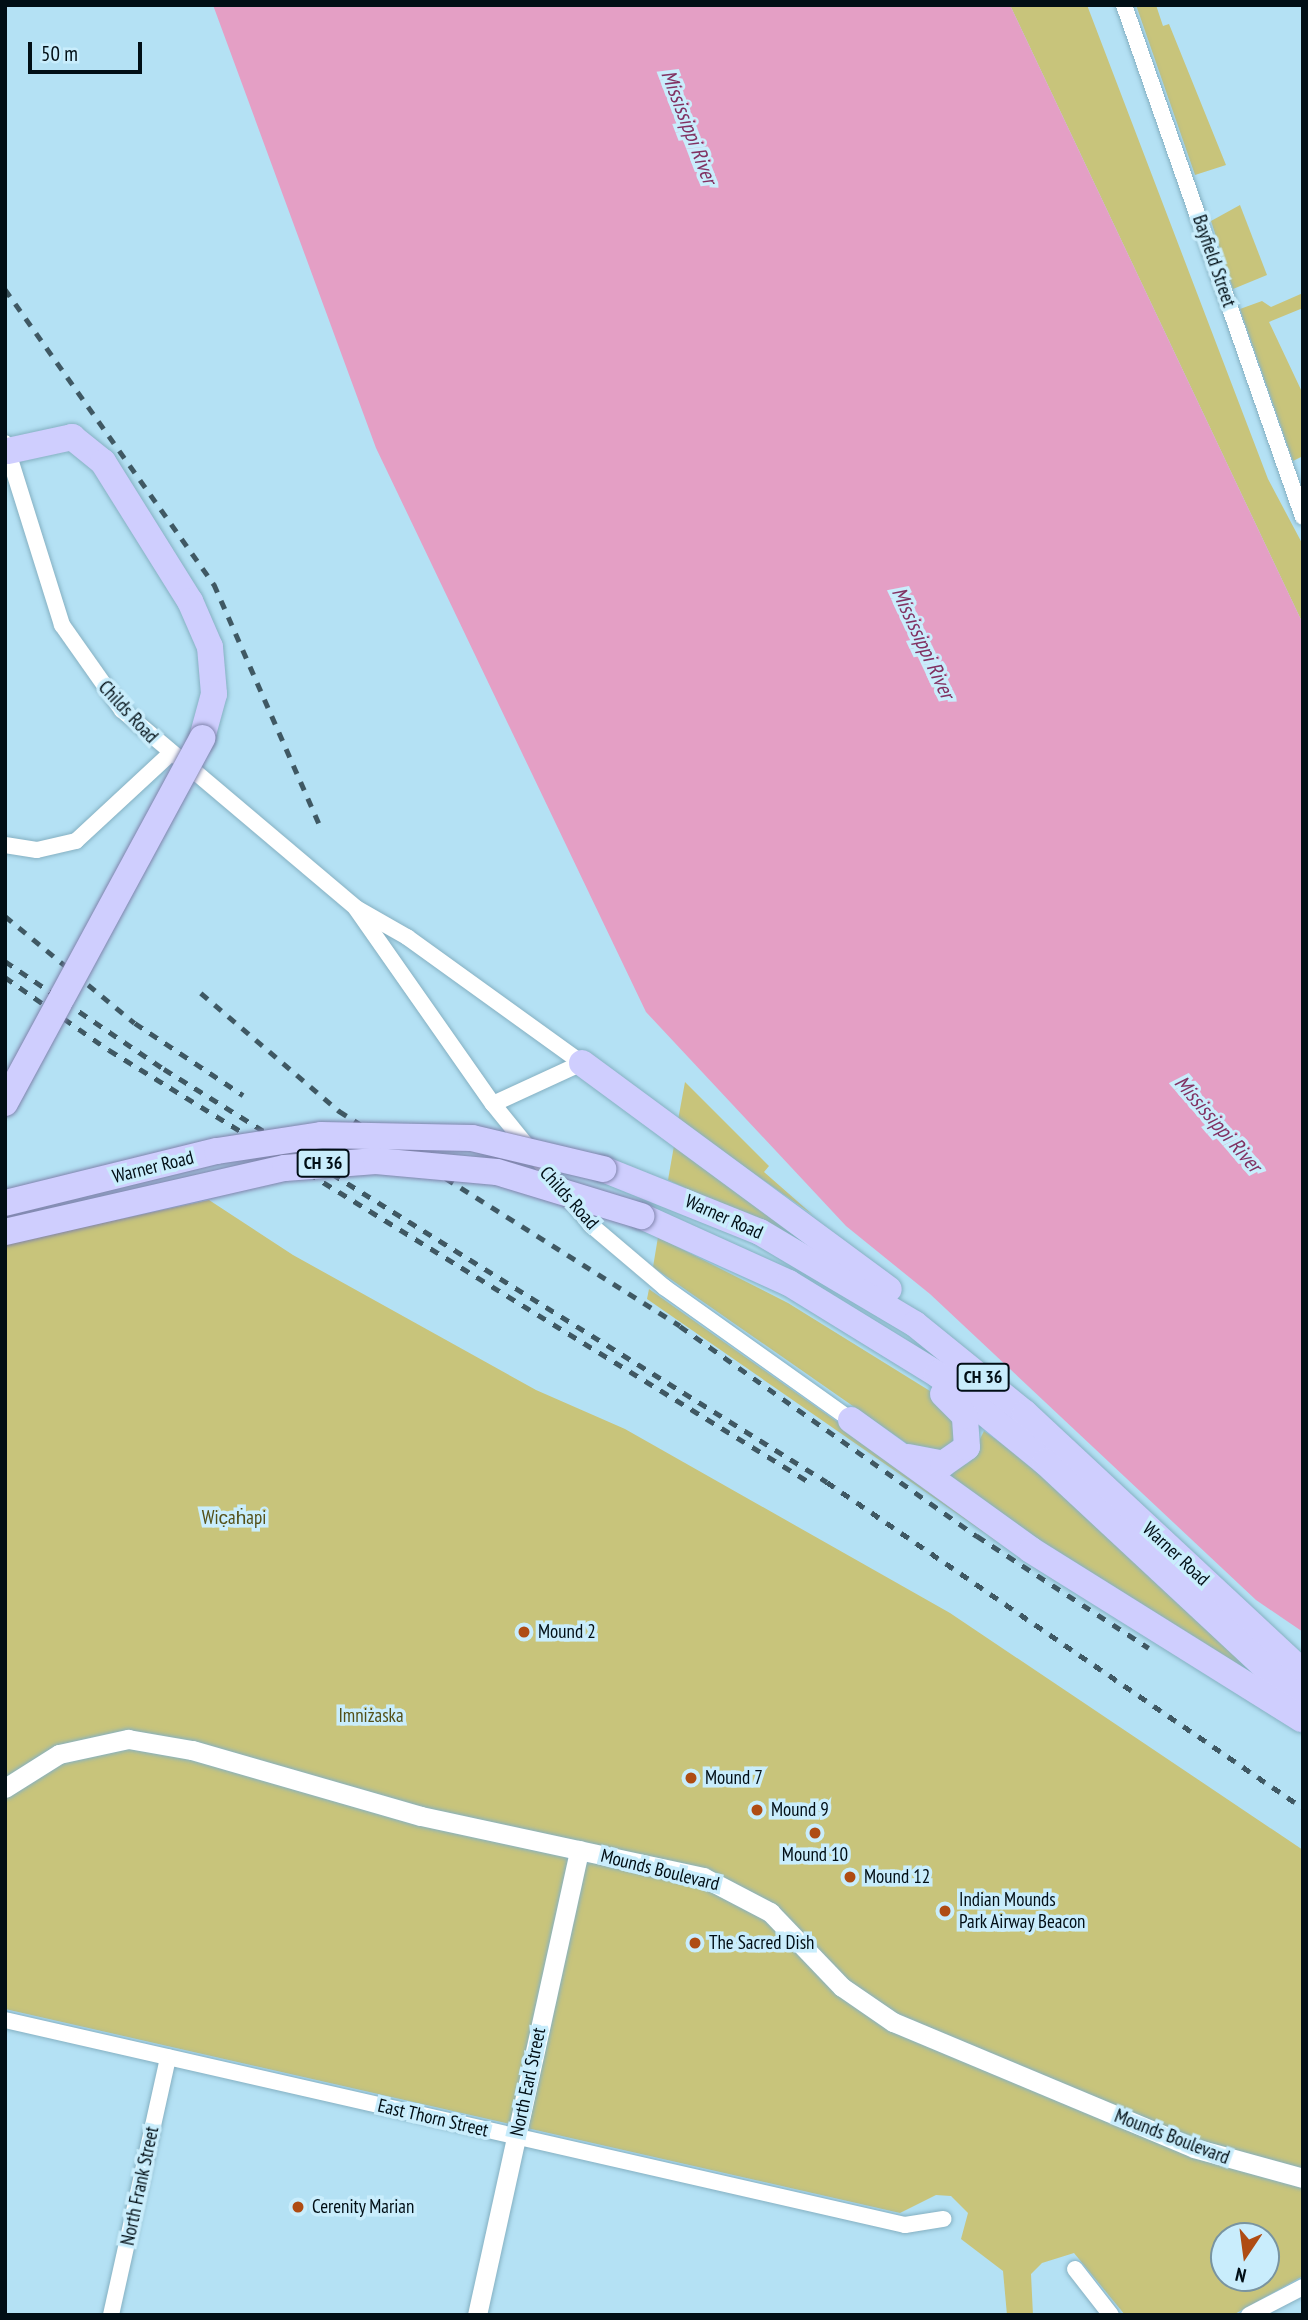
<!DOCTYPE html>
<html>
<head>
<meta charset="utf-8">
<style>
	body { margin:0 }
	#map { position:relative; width:1308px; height:2320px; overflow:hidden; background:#b4e1f4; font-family:"PT Sans Narrow",sans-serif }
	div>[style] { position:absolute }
	.green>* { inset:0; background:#c8c47b }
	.water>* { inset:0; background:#e49fc5 }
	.roads { filter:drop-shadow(0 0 2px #85b0c2) drop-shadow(0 0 2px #85b0c2) }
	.minor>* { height:16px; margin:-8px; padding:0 8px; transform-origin:8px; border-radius:8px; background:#fff }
	.tertiary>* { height:19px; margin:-9.5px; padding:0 9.5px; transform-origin:9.5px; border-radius:9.5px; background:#fff }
	.trunk>* { height:26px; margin:-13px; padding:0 13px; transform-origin:13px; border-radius:13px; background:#cfcefe }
	.rail>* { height:4.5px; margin-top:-2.25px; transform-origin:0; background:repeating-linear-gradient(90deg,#3f5863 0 9px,transparent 0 18px) }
	.bridges { filter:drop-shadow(0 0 2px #7f83ac) drop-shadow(0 0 2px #7f83ac) }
	.trunk-bridge>* { height:26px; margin:-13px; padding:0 13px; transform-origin:13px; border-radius:13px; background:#cfcefe }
	.dots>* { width:19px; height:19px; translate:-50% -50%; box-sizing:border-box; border:4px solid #c9edfc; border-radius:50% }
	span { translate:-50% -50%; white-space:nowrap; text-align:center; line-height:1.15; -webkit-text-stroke:7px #c9edfc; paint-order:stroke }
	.shield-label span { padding:2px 5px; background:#c9edfc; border:2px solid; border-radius:5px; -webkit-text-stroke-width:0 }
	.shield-label { font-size:18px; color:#010e15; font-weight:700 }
	.street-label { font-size:19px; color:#010e15 }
	.park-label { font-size:19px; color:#534f17 }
	.poi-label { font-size:19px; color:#010e15 }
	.left { translate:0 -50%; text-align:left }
	.water-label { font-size:21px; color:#813162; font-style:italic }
	.frame { position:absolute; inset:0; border:7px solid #010e15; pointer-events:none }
	.north { position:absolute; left:1210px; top:2222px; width:70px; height:70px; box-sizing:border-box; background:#c9edfc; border:2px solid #7994a0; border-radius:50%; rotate:193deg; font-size:19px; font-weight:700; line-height:28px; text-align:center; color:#010e15 }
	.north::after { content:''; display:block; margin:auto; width:24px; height:32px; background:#af4c13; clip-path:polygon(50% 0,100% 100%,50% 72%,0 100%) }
	.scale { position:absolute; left:28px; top:42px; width:114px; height:32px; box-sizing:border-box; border:4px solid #010e15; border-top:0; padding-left:9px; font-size:21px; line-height:24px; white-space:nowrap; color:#010e15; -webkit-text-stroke:5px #c9edfc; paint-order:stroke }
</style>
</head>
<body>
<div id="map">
	<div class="green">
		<div style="clip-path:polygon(1010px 5px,1087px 5px,1268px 479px,1303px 545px,1303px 624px)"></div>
		<div style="clip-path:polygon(1136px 5px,1156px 5px,1163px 26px,1169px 24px,1226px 165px,1195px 175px)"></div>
		<div style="clip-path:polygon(1240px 205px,1267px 275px,1233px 289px,1211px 221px)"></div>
		<div style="clip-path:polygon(1303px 293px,1303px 308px,1269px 322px,1303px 394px,1303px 456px,1293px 461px,1240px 309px,1262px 301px,1271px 307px)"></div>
		<div style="clip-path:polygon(685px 1082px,769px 1166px,764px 1172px,813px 1215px,678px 1120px)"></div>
		<div style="clip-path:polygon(675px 1140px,814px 1248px,668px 1180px)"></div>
		<div style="clip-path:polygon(evenodd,209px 1200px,293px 1255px,536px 1390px,625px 1429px,950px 1613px,1303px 1850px,1303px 2276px,1233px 2315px,1125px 2315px,1074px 2253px,1042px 2263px,1031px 2274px,1033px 2315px,1007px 2315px,1003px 2271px,961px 2239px,968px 2213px,951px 2196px,936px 2195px,900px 2213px,5px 2009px,5px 1244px,209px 1200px,1224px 2236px,1266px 2236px,1266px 2278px,1224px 2278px,1224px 2236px)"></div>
		<div style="clip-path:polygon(658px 1237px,788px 1303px,930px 1391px,950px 1407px,960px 1431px,947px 1451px,919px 1452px,653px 1267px)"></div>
		<div style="clip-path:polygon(649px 1289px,1006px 1541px,1031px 1565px,647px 1299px)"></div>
		<div style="clip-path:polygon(984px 1431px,1032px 1465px,1254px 1671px,1250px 1677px,939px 1475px,968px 1463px)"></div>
	</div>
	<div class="water">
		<div style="clip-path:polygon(213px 5px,1010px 5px,1303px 624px,1303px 1632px,1256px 1600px,930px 1294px,846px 1226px,646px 1012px,376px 448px)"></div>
	</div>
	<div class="roads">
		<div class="minor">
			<div style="left:1124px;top:5px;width:542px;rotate:70.73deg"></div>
			<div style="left:5px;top:443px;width:191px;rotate:72.6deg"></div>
			<div style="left:62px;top:625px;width:104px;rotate:54.8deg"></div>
			<div style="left:122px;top:710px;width:307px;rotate:40.2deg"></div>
			<div style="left:356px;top:908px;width:59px;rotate:29.6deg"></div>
			<div style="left:407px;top:937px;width:216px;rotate:35.8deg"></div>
			<div style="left:582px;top:1063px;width:98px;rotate:155.3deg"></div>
			<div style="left:5px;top:845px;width:32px;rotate:9deg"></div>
			<div style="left:37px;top:850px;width:40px;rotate:-13deg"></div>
			<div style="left:76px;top:841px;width:127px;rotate:-42.8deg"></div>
			<div style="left:357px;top:910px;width:237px;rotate:55deg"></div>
			<div style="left:493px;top:1104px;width:156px;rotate:51deg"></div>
			<div style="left:591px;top:1225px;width:96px;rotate:40.3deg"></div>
			<div style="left:664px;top:1287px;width:229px;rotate:35.4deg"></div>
			<div style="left:5px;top:2020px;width:923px;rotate:12.83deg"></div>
			<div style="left:905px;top:2225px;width:39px;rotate:-9deg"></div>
			<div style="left:1075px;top:2269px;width:58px;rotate:52deg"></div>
			<div style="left:111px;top:2315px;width:264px;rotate:-77.5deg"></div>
			<div style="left:1249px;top:2315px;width:61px;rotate:-27.4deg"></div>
		</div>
		<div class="tertiary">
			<div style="left:5px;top:1788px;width:64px;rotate:-32.2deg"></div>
			<div style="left:59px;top:1754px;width:71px;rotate:-12.3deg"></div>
			<div style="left:128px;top:1739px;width:65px;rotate:9.8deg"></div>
			<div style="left:192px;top:1750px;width:238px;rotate:16.1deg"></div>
			<div style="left:421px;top:1816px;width:289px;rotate:12.2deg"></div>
			<div style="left:703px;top:1877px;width:76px;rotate:27.6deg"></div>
			<div style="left:770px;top:1912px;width:104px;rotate:46.2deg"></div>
			<div style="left:842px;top:1987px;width:62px;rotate:34.5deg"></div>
			<div style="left:893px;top:2022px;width:326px;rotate:22.7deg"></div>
			<div style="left:1194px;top:2148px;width:113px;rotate:15.4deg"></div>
			<div style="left:477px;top:2315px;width:476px;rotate:-77.6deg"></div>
		</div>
		<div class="trunk">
			<div style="left:8px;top:451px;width:66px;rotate:-12.3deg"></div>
			<div style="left:72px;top:437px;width:40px;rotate:39deg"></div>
			<div style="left:103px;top:462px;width:164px;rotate:58deg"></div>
			<div style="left:190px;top:601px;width:50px;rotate:66.5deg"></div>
			<div style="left:210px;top:647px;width:47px;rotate:85.1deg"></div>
			<div style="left:214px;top:694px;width:46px;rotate:105.3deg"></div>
			<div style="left:582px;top:1063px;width:381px;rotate:36.4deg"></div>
			<div style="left:603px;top:1169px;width:169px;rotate:21.9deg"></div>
			<div style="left:760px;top:1232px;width:180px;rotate:30.7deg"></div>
			<div style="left:915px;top:1324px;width:141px;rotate:39deg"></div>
			<div style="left:1025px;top:1413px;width:380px;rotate:43deg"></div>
			<div style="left:641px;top:1216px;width:162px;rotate:24.4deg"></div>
			<div style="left:789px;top:1283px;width:174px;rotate:31.6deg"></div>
			<div style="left:937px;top:1374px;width:139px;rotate:39.2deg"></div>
			<div style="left:1045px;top:1462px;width:353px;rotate:43deg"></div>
			<div style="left:851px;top:1420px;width:222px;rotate:35.8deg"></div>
			<div style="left:1031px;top:1550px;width:319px;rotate:32deg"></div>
			<div style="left:908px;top:1457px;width:36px;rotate:11deg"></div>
			<div style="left:943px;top:1464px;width:29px;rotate:-35deg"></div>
			<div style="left:967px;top:1447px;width:31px;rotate:-94deg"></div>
			<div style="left:965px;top:1416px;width:31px;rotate:-135deg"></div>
		</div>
	</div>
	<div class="rail">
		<div style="left:5px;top:289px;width:362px;rotate:54.7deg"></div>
		<div style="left:214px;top:584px;width:263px;rotate:66.3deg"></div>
		<div style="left:5px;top:916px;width:168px;rotate:39.5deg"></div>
		<div style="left:135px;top:1023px;width:130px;rotate:33.7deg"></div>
		<div style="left:5px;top:961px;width:192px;rotate:34.2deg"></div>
		<div style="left:164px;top:1069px;width:781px;rotate:31.92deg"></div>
		<div style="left:827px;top:1482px;width:577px;rotate:34.41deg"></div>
		<div style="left:5px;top:977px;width:127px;rotate:35.1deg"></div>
		<div style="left:109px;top:1050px;width:823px;rotate:31.68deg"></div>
		<div style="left:201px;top:993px;width:182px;rotate:40.5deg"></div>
		<div style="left:339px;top:1111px;width:403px;rotate:32.2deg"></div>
		<div style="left:680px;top:1326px;width:364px;rotate:35.3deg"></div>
		<div style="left:977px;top:1536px;width:205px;rotate:33.1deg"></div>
	</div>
	<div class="bridges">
		<div class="trunk-bridge">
			<div style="left:5px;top:1103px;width:415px;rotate:-61.6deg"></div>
			<div style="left:5px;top:1203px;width:218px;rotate:-13.8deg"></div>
			<div style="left:217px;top:1151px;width:105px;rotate:-8.7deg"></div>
			<div style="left:321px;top:1135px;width:151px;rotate:1.1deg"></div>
			<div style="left:472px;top:1138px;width:135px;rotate:13.3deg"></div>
			<div style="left:5px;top:1232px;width:287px;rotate:-12.9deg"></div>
			<div style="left:285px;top:1168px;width:91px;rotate:-4.4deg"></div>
			<div style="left:376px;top:1161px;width:121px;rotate:5.2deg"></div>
			<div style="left:497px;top:1172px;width:151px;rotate:17deg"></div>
		</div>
	</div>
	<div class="dots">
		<div style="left:524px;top:1632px;background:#af4c13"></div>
		<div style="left:691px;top:1778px;background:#af4c13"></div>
		<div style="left:757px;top:1810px;background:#af4c13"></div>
		<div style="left:815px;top:1833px;background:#af4c13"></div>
		<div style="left:850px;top:1877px;background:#af4c13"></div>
		<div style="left:945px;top:1911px;background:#af4c13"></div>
		<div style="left:695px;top:1943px;background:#af4c13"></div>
		<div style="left:298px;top:2207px;background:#af4c13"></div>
	</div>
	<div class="shield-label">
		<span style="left:323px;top:1163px">CH 36</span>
		<span style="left:983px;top:1377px">CH 36</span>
	</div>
	<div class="street-label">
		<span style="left:1214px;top:261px;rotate:71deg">Bayfield Street</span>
		<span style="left:128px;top:712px;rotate:47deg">Childs Road</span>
		<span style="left:153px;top:1167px;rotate:-14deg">Warner Road</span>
		<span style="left:569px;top:1198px;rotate:48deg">Childs Road</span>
		<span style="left:724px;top:1217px;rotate:24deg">Warner Road</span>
		<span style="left:1176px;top:1554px;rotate:43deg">Warner Road</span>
		<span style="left:660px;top:1870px;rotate:14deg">Mounds Boulevard</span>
		<span style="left:528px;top:2082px;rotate:-78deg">North Earl Street</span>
		<span style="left:433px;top:2118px;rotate:13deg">East Thorn Street</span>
		<span style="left:1172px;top:2137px;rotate:21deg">Mounds Boulevard</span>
		<span style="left:140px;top:2186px;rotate:-78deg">North Frank Street</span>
	</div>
	<div class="park-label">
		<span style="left:234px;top:1518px">Wic̣aḣapi</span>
		<span style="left:371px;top:1716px">Imniżaska</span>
	</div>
	<div class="poi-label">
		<span class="left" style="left:538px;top:1632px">Mound 2</span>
		<span class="left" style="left:705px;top:1778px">Mound 7</span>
		<span class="left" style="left:771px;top:1810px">Mound 9</span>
		<span style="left:815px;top:1855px">Mound 10</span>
		<span class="left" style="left:864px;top:1877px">Mound 12</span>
		<span class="left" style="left:959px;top:1911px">Indian Mounds<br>Park Airway Beacon</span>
		<span class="left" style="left:709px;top:1943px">The Sacred Dish</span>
		<span class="left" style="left:312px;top:2207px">Cerenity Marian</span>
	</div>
	<div class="water-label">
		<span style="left:689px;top:127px;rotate:69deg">Mississippi River</span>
		<span style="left:923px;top:643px;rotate:65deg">Mississippi River</span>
		<span style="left:1218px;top:1124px;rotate:49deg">Mississippi River</span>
	</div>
	<div class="frame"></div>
	<div class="north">N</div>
	<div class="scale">50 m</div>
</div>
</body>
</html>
